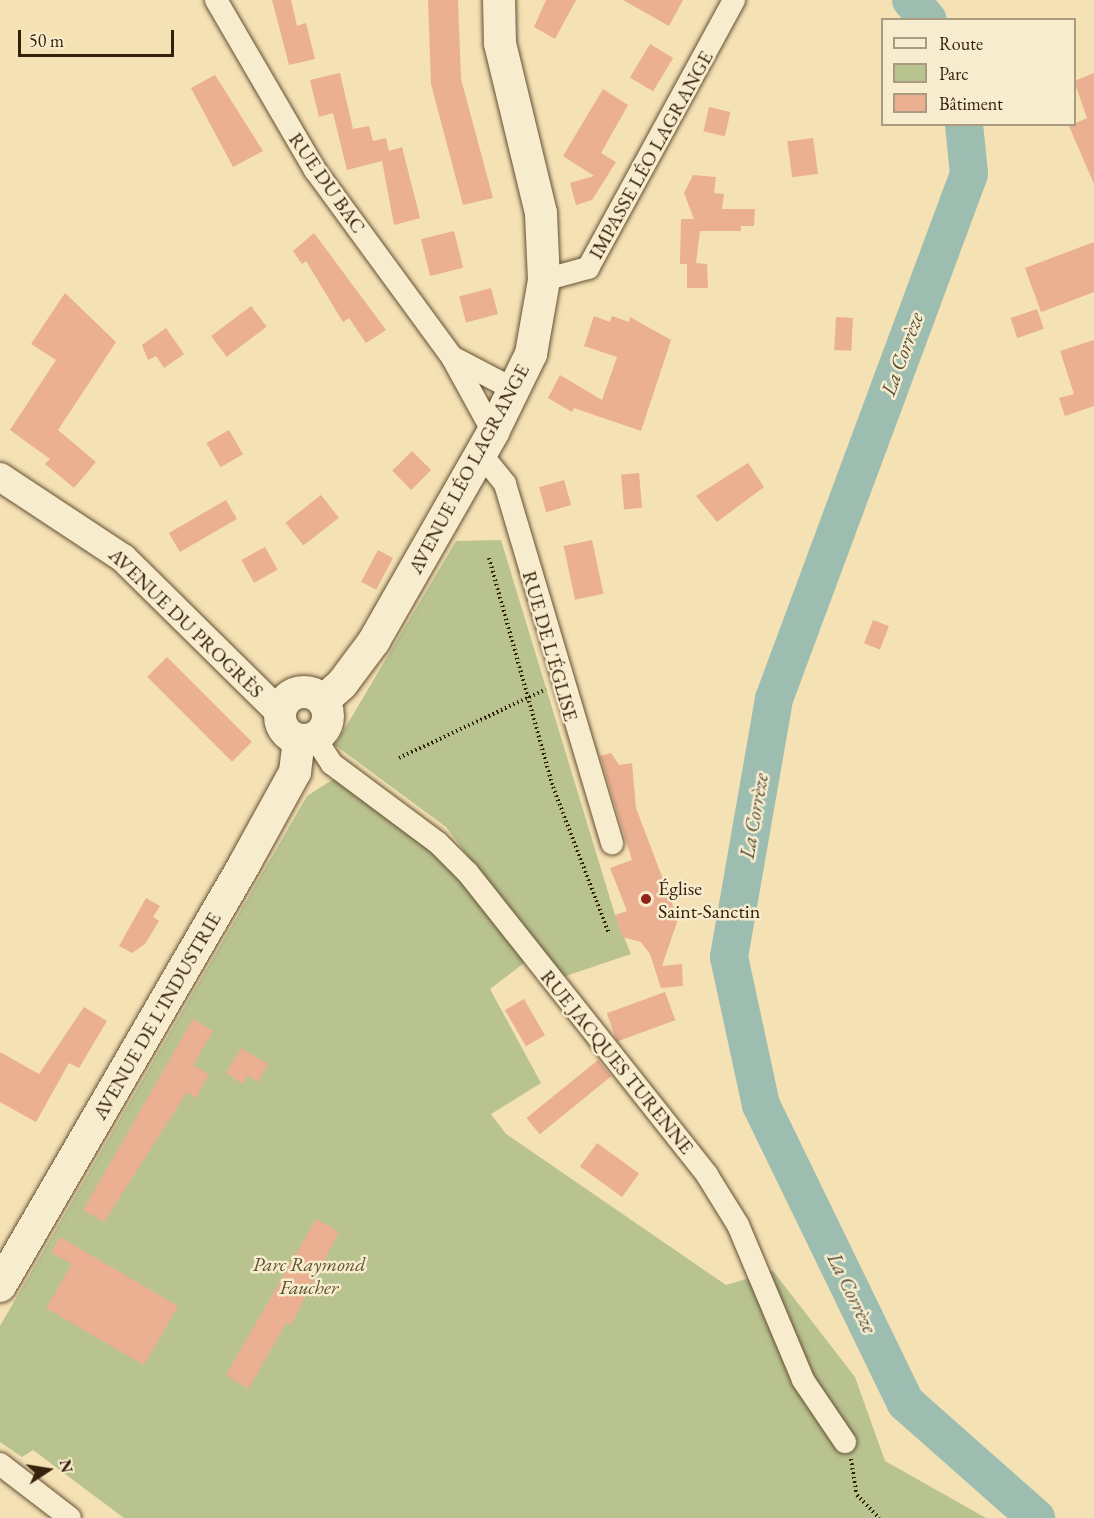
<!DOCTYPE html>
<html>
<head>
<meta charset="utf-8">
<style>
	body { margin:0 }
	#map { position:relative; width:1094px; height:1518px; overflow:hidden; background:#f4e1b4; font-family:"EB Garamond",serif }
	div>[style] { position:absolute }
	.green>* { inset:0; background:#b9c38f }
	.river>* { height:38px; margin:-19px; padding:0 19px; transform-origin:19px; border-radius:19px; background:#9cbdb0 }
	.building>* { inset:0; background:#ebaf91; transform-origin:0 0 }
	.path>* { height:4px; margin-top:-2px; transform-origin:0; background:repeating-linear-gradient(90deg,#352009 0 1.5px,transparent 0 4.5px) }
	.roads { filter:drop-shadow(0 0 2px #655034) drop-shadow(0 0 2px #655034) }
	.minor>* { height:22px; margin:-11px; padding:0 11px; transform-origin:11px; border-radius:11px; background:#f8ecce }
	.tertiary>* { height:28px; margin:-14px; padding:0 14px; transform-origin:14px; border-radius:14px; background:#f8ecce }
	.secondary>* { height:32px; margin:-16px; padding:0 16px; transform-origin:16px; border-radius:16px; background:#f8ecce }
	.secondary>.ring { margin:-16px; padding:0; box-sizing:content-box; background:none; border:32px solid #f8ecce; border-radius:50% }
	.dots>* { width:16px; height:16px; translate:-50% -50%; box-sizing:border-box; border:3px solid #f8ecce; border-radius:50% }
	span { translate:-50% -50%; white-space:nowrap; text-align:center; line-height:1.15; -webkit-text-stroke:5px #f8ecce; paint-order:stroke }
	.street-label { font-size:20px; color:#352009 }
	.poi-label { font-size:20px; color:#352009 }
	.left { translate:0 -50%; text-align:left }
	.park-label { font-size:20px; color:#5d5131; font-style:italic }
	.water-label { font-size:21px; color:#544f3b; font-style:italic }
	.legend { position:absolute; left:881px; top:18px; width:195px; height:108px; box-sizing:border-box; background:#f8ecce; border:2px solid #aa9a7f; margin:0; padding:8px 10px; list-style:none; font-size:18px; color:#352009 }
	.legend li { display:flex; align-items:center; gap:12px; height:30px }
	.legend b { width:30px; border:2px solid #aa9a7f }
	.north { position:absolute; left:18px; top:1440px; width:60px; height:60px; -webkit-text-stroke:4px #f8ecce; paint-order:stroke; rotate:78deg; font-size:16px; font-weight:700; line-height:24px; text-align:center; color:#352009 }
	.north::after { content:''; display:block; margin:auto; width:21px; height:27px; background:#352009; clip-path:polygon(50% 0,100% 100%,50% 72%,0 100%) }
	.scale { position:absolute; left:18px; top:30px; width:156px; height:27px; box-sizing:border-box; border:3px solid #352009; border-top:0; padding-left:8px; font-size:18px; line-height:21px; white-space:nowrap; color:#352009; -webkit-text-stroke:4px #f8ecce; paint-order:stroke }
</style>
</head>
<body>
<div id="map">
	<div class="green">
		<div style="clip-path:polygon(501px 540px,615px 915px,631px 954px,560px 978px,446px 827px,335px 745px,456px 541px)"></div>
		<div style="clip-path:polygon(343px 773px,438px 843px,533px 956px,490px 989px,541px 1083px,491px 1114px,506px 1134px,726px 1285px,773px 1271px,855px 1377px,885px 1461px,986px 1518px,124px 1518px,33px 1450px,22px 1457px,0 1442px,0 1326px,307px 796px)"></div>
	</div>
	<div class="river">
		<div style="left:911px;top:0;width:26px;rotate:50deg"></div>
		<div style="left:964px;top:124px;width:50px;rotate:84.3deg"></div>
		<div style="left:969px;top:174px;width:560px;rotate:110.38deg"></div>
		<div style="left:774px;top:699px;width:262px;rotate:99.9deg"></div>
		<div style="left:729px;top:957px;width:151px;rotate:77.8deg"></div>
		<div style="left:761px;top:1105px;width:331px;rotate:64.1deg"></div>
		<div style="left:906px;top:1403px;width:174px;rotate:41.5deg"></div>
	</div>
	<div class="building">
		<div style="clip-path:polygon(272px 0,291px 0,297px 26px,306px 23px,315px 59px,289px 65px)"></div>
		<div style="clip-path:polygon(428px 0,458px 0,461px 79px,493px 198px,463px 205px,431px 84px)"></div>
		<div style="clip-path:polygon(546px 0,576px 0,555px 39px,534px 27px)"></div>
		<div style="clip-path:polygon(623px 0,683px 0,669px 26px)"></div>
		<div style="left:650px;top:44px;width:27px;height:39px;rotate:31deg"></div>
		<div style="clip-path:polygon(340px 73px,353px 129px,369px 126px,373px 141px,386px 138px,389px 151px,402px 147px,420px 218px,394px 225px,382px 161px,347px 170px,333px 113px,319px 117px,310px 80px)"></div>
		<div style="clip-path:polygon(1094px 73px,1094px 184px,1069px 126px,1087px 118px,1074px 81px)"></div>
		<div style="clip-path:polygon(215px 75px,263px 151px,233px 167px,191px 88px)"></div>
		<div style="clip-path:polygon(603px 89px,628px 105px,601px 153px,616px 162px,592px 200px,576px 205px,570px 183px,594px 176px,563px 156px)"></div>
		<div style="left:709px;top:107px;width:22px;height:25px;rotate:13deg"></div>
		<div style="left:813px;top:138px;width:36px;height:26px;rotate:82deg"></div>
		<div style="clip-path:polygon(693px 175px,716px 177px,714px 193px,724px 194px,722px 209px,755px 209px,754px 226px,741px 226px,741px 231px,700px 231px,696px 263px,707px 264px,708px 288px,687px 288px,687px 264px,680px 264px,681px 219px,694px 219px,684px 193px)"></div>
		<div style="left:454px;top:231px;width:38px;height:34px;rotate:76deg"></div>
		<div style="clip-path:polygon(314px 233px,386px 330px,366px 343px,349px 318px,343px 322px,306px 261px,302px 264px,293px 251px)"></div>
		<div style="clip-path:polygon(1094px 242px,1094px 292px,1041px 312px,1025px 268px)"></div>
		<div style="left:491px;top:288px;width:27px;height:33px;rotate:75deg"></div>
		<div style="clip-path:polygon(65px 293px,116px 342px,58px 430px,96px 462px,74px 488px,45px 464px,50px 459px,10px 430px,56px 360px,31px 344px)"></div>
		<div style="left:251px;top:306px;width:26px;height:50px;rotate:53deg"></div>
		<div style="left:1037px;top:309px;width:21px;height:28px;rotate:71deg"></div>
		<div style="clip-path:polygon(594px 316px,610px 322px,612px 316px,629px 322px,630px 317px,671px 340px,641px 431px,574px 408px,572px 412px,548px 398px,560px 375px,602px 400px,617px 357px,584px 346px)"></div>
		<div style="left:836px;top:317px;width:17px;height:33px;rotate:3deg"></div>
		<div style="clip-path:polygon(166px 328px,184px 354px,164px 368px,156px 356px,148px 360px,142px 345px)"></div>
		<div style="clip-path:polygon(1094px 340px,1094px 406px,1065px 416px,1059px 398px,1074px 394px,1060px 351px)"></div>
		<div style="left:229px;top:430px;width:28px;height:26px;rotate:60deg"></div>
		<div style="left:412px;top:451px;width:27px;height:28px;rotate:45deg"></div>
		<div style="clip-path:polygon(748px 463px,764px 487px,717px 522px,696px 496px)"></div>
		<div style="left:639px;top:473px;width:35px;height:18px;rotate:85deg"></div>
		<div style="left:564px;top:480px;width:26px;height:26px;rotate:74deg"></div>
		<div style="left:321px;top:495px;width:29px;height:45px;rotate:52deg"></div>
		<div style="left:226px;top:500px;width:22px;height:66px;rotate:60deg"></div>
		<div style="left:592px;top:540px;width:55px;height:29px;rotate:78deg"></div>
		<div style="left:265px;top:547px;width:26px;height:27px;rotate:61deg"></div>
		<div style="left:378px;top:550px;width:17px;height:36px;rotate:28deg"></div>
		<div style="left:873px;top:620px;width:17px;height:25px;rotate:21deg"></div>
		<div style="left:167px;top:657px;width:120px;height:28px;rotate:45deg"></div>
		<div style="clip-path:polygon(611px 753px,619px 765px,632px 763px,636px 808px,678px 919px,662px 966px,682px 964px,683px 986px,661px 988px,650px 954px,641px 942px,622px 937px,615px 915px,627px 911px,610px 868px,632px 860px,600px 756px)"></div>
		<div style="clip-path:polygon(146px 898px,160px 906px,153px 917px,159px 921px,145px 944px,132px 953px,119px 946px)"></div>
		<div style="left:665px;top:992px;width:30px;height:62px;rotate:70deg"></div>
		<div style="left:524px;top:999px;width:42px;height:22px;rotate:60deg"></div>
		<div style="clip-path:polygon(84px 1007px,107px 1021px,79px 1068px,69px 1063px,36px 1122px,0 1102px,0 1052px,39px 1074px)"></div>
		<div style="clip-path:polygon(193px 1019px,213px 1031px,193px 1065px,209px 1074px,196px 1098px,187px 1092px,104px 1222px,83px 1210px)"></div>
		<div style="clip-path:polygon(241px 1048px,268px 1064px,258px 1082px,247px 1075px,243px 1084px,226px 1073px)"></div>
		<div style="left:598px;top:1060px;width:21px;height:92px;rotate:51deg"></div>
		<div style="left:597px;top:1143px;width:52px;height:29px;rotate:36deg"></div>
		<div style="clip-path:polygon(316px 1219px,339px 1232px,291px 1325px,287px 1322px,248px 1389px,226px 1375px)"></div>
		<div style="clip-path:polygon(60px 1237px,178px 1306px,144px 1365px,46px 1308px,72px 1264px,51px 1252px)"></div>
	</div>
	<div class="path">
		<div style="left:489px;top:558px;width:238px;rotate:74.4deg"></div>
		<div style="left:553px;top:787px;width:157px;rotate:69.1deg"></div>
		<div style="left:399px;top:758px;width:162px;rotate:-25.1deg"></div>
		<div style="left:851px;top:1459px;width:36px;rotate:81deg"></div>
		<div style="left:857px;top:1495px;width:32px;rotate:46deg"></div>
	</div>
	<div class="roads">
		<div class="minor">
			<div style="left:216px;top:0;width:197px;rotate:59.8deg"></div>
			<div style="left:315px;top:170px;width:232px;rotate:53.8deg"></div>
			<div style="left:544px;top:280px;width:46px;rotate:-15.3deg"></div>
			<div style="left:588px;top:268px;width:305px;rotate:-61.4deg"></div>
			<div style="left:493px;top:432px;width:85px;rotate:-118.7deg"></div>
			<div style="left:452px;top:357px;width:69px;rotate:27.7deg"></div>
			<div style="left:481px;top:454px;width:38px;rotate:51deg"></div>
			<div style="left:505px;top:484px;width:375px;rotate:73.4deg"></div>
			<div style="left:315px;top:738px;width:31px;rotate:57deg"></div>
			<div style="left:332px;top:764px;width:132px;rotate:36.7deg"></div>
			<div style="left:438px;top:843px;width:42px;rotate:45deg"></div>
			<div style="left:468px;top:873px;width:385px;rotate:51.6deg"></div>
			<div style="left:707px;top:1175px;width:59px;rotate:58.2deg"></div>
			<div style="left:738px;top:1225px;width:168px;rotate:67.2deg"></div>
			<div style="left:803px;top:1380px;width:75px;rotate:55.9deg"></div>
			<div style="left:0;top:1464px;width:88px;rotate:37.6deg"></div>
		</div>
		<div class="tertiary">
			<div style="left:0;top:477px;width:147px;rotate:33.4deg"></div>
			<div style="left:123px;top:558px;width:221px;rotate:44.6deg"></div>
		</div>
		<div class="secondary">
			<div class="ring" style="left:280px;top:692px;width:16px;height:16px"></div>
			<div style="left:323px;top:701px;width:25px;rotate:-42deg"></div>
			<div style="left:342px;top:684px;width:54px;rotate:-53.3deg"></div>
			<div style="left:374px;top:641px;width:241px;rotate:-60.3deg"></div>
			<div style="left:493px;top:432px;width:87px;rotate:-64deg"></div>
			<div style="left:531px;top:354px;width:75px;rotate:-80deg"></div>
			<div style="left:544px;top:280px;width:67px;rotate:-92.6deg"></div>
			<div style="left:541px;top:213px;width:175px;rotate:-103.6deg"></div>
			<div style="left:500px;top:43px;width:43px;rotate:-91.3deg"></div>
			<div style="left:0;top:1286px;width:489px;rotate:-59.9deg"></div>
			<div style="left:245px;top:863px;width:104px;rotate:-61.2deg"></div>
			<div style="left:295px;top:772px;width:32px;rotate:-83deg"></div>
		</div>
	</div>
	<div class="dots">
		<div style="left:646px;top:899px;background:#8f2418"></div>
	</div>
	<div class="street-label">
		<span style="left:651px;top:155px;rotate:-61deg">IMPASSE LÉO LAGRANGE</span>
		<span style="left:327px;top:183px;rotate:55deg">RUE DU BAC</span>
		<span style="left:469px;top:469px;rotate:-62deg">AVENUE LÉO LAGRANGE</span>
		<span style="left:186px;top:623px;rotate:44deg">AVENUE DU PROGRÈS</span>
		<span style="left:550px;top:646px;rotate:74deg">RUE DE L'ÉGLISE</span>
		<span style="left:157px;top:1016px;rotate:-60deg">AVENUE DE L'INDUSTRIE</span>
		<span style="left:617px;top:1062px;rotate:51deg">RUE JACQUES TURENNE</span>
	</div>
	<div class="poi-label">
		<span class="left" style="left:658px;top:900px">Église<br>Saint-Sanctin</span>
	</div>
	<div class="park-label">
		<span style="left:309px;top:1276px">Parc Raymond<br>Faucher</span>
	</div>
	<div class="water-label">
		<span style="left:902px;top:354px;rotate:-70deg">La Corrèze</span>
		<span style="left:754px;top:816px;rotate:-80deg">La Corrèze</span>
		<span style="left:852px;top:1293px;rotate:64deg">La Corrèze</span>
	</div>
	<ul class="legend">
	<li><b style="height:8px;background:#f8ecce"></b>Route</li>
	<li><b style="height:16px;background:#b9c38f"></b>Parc</li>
	<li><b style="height:16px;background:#ebaf91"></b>Bâtiment</li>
	</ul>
	<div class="north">N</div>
	<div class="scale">50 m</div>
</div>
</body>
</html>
